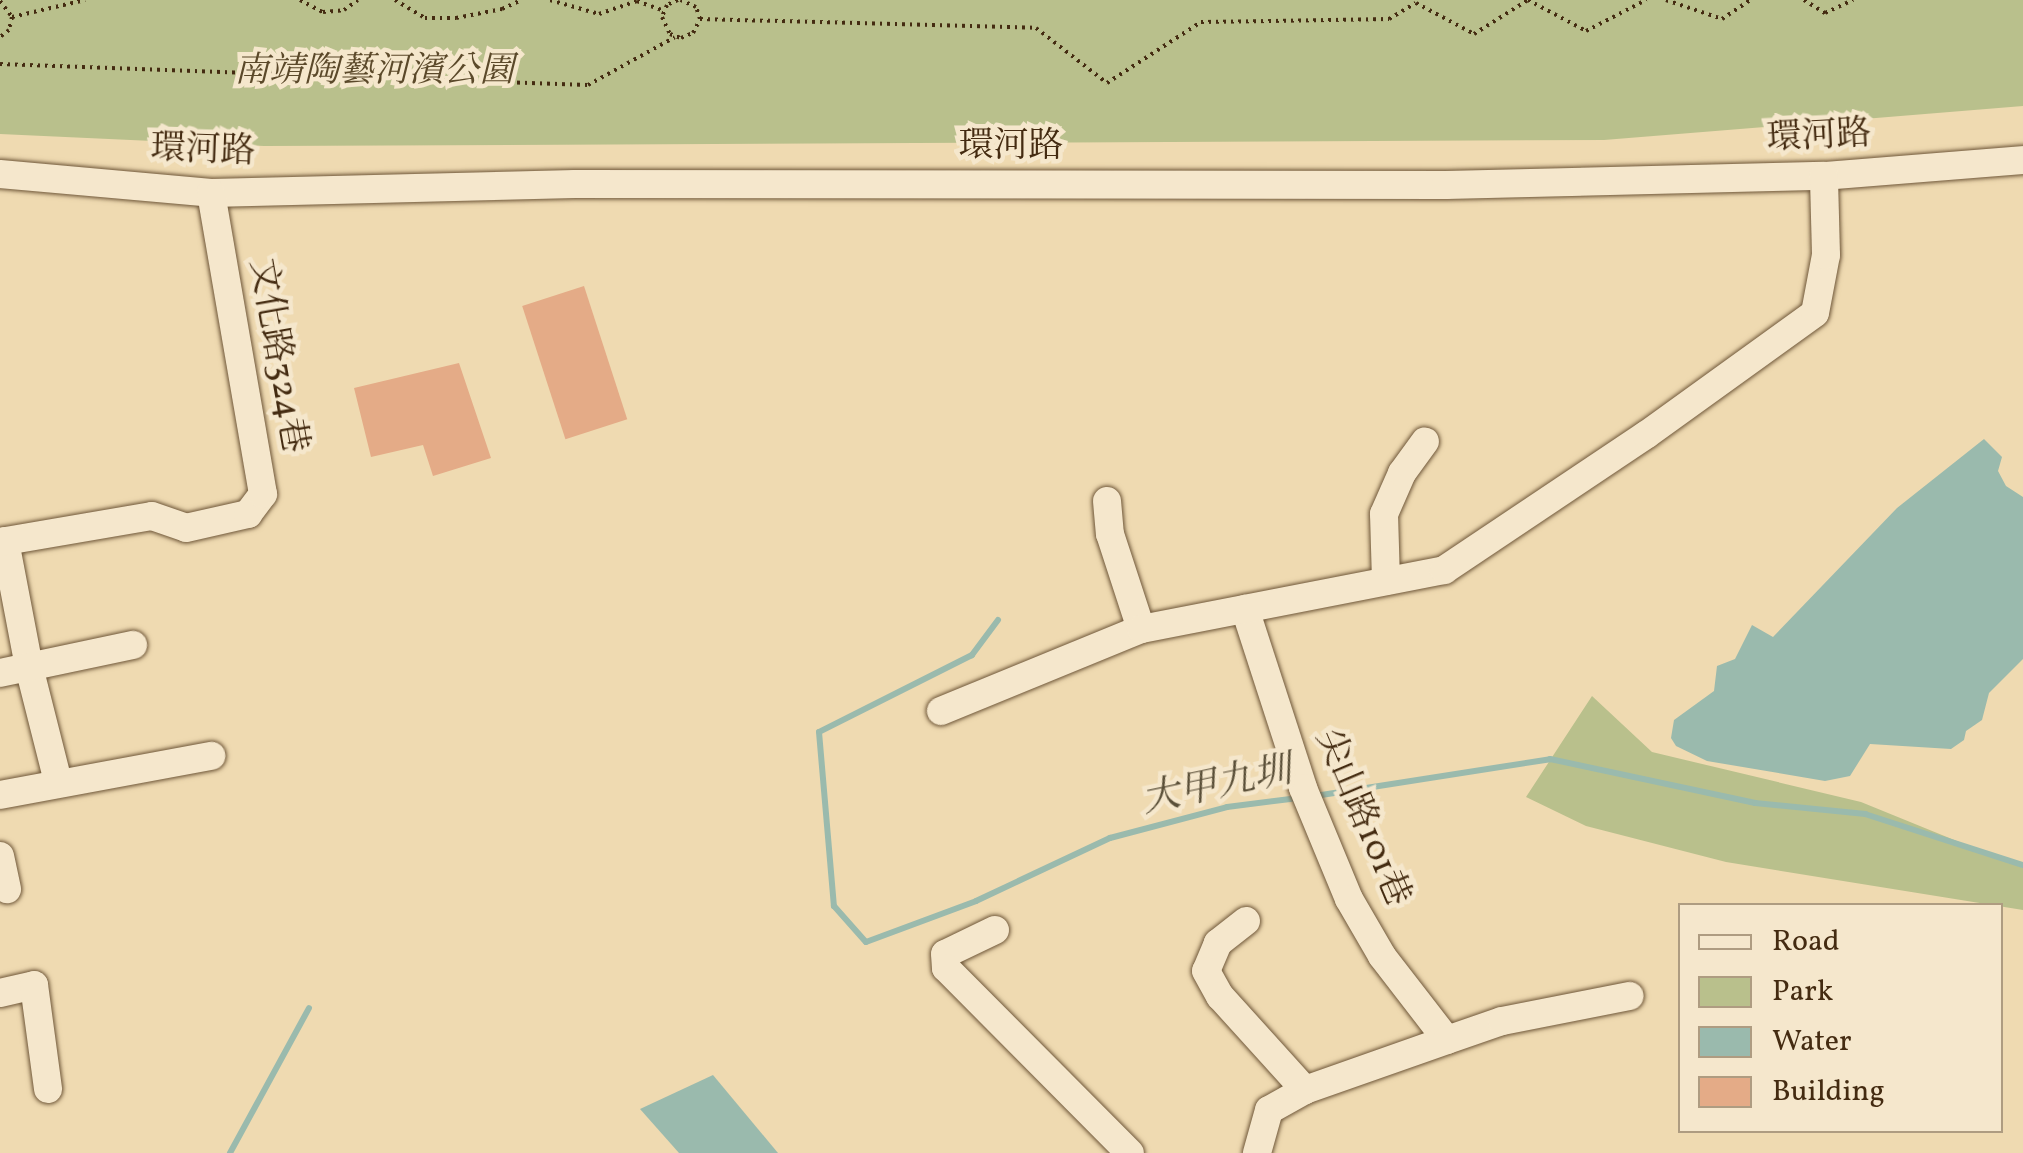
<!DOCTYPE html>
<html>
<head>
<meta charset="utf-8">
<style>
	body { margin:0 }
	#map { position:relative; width:2023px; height:1153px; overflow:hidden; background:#efdab1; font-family:Vollkorn,"Noto Serif TC",serif }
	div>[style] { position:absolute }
	.green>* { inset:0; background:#b9c08c }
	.water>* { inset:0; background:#9abaad }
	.stream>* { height:6px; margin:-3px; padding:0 3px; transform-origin:3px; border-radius:3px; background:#9abaad }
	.building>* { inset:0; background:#e4ab87; transform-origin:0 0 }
	.path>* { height:4px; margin-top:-2px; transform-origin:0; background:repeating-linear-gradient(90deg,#442b11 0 2.5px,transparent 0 7.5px) }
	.roads { filter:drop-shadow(0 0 2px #6f5739) drop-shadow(0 0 2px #6f5739) }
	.minor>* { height:28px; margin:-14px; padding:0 14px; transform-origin:14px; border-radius:14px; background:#f5e7cc }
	span { translate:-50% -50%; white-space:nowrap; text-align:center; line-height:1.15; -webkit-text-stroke:9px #f5e7cc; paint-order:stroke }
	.park-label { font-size:35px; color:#5b492a; font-style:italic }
	.street-label { font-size:35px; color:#442b11 }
	.water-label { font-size:38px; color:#5a4f38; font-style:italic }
	.legend { position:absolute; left:1678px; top:903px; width:325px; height:230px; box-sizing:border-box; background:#f5e7cc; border:2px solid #ae9c81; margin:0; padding:12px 18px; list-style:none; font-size:30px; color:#442b11 }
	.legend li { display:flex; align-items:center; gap:20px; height:50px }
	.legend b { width:50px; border:2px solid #ae9c81 }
</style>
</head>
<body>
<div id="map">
	<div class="green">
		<div style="clip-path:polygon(0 0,2023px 0,2023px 106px,1604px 140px,264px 146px,0 134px)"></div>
		<div style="clip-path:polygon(1592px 696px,1652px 752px,1861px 802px,2023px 868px,2023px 910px,1726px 862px,1586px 826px,1526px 797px)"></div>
	</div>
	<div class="water">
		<div style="clip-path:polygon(1984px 439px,2002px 457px,1998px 471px,2006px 486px,2023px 497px,2023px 659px,1989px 693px,1982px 720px,1966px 731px,1964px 740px,1951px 749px,1870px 744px,1850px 776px,1825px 781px,1707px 761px,1676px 746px,1671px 738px,1674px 720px,1714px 691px,1717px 666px,1735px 659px,1752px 625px,1773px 637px,1897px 508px)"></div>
		<div style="clip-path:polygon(713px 1075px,778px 1153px,679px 1153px,640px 1109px)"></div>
	</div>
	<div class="stream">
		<div style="left:998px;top:620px;width:44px;rotate:126.6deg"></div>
		<div style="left:972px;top:655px;width:171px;rotate:153.3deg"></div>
		<div style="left:819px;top:732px;width:175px;rotate:85.1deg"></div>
		<div style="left:834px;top:906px;width:48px;rotate:48.4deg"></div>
		<div style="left:866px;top:942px;width:117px;rotate:-20.4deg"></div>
		<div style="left:976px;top:901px;width:148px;rotate:-25.2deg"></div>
		<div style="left:1110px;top:838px;width:121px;rotate:-14.8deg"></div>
		<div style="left:1227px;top:807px;width:72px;rotate:-7.2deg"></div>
		<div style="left:1315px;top:796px;width:238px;rotate:-8.9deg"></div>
		<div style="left:1550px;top:759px;width:210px;rotate:12.1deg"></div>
		<div style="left:1755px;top:803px;width:111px;rotate:5.7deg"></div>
		<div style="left:1865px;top:814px;width:166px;rotate:17.9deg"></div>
		<div style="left:230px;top:1153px;width:165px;rotate:-61.4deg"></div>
	</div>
	<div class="building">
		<div style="left:584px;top:286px;width:140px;height:65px;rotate:72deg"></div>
		<div style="clip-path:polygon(459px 363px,491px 458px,433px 476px,423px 445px,371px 457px,354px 388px)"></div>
	</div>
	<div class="path">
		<div style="left:300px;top:0;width:26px;rotate:28deg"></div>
		<div style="left:323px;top:12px;width:21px;rotate:-5deg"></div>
		<div style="left:344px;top:10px;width:17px;rotate:-36deg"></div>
		<div style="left:395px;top:0;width:35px;rotate:31deg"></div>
		<div style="left:425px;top:18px;width:31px"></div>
		<div style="left:456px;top:18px;width:47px;rotate:-11.1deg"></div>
		<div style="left:502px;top:9px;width:21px;rotate:-25deg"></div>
		<div style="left:550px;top:0;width:51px;rotate:15.9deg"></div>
		<div style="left:599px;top:14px;width:40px;rotate:-18.9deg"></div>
		<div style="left:637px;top:1px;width:29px;rotate:20deg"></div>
		<div style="left:678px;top:0;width:12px;rotate:156deg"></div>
		<div style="left:667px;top:5px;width:13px;rotate:113deg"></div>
		<div style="left:662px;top:17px;width:19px;rotate:65deg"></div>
		<div style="left:670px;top:34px;width:12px;rotate:20deg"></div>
		<div style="left:681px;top:38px;width:13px;rotate:-23deg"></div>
		<div style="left:693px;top:33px;width:16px;rotate:-63deg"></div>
		<div style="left:700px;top:19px;width:13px;rotate:-108deg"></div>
		<div style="left:696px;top:7px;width:17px;rotate:-155deg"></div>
		<div style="left:1666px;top:0;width:59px;rotate:18.7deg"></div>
		<div style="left:1722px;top:19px;width:34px;rotate:-34deg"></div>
		<div style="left:1804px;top:0;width:25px;rotate:32deg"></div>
		<div style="left:1825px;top:13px;width:31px;rotate:-25deg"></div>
		<div style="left:0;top:1px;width:20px;rotate:53deg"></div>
		<div style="left:12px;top:17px;width:13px;rotate:103deg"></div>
		<div style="left:9px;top:30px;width:11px;rotate:142deg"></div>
		<div style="left:12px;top:17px;width:75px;rotate:-13.1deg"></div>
		<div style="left:700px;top:19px;width:336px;rotate:1.5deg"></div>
		<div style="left:1036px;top:28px;width:90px;rotate:37.8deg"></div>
		<div style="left:1107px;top:83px;width:112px;rotate:-33deg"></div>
		<div style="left:1201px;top:22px;width:188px;rotate:-0.9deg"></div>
		<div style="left:1389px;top:19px;width:31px;rotate:-31deg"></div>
		<div style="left:1416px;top:3px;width:66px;rotate:28.1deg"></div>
		<div style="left:1474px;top:34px;width:64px;rotate:-32.2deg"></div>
		<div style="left:1528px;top:0;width:66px;rotate:28.1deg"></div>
		<div style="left:1586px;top:31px;width:68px;rotate:-27.3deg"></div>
		<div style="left:0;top:64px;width:588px;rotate:2.05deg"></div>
		<div style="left:588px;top:85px;width:99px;rotate:-28.9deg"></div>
	</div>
	<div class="roads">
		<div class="minor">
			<div style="left:0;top:174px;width:212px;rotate:5.1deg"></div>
			<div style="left:211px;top:193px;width:364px;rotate:-1.4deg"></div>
			<div style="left:575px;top:184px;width:871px;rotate:0.07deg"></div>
			<div style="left:1446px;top:185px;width:378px;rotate:-1.4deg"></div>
			<div style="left:1824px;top:176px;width:200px;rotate:-4.6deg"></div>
			<div style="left:1107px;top:501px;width:33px;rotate:85deg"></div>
			<div style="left:1110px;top:534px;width:100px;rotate:71.9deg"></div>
			<div style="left:5px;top:541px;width:128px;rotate:79.2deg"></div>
			<div style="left:29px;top:667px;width:119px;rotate:75.8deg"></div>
			<div style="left:0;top:542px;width:154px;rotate:-9.7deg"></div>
			<div style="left:152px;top:516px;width:36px;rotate:19deg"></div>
			<div style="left:186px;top:528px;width:64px;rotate:-12.7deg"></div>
			<div style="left:248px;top:514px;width:25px;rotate:-53deg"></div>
			<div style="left:263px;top:494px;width:305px;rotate:-99.8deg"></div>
			<div style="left:1386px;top:581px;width:67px;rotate:-91.7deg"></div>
			<div style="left:1384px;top:514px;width:45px;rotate:-66.3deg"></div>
			<div style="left:1402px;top:473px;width:39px;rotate:-54deg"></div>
			<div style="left:1245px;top:609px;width:188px;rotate:72deg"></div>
			<div style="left:1303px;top:788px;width:120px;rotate:67.5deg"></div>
			<div style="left:1349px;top:899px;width:66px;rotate:59.9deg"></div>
			<div style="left:1382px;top:956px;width:106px;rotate:52.3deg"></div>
			<div style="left:1447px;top:1040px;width:151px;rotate:160.6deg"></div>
			<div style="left:1305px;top:1090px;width:41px;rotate:150.9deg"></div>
			<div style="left:1269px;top:1110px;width:45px;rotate:105.6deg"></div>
			<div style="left:0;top:673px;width:136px;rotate:-11.9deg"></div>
			<div style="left:941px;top:711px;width:216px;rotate:-22.3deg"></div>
			<div style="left:1141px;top:629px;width:309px;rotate:-11deg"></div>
			<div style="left:1444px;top:570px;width:243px;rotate:-33.8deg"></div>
			<div style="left:1646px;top:435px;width:208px;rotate:-35.8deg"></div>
			<div style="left:1815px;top:313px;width:59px;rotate:-79.3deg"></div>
			<div style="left:1826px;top:255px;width:79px;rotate:-91.5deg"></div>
			<div style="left:0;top:795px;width:215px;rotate:-10.5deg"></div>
			<div style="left:0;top:856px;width:34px;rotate:78deg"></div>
			<div style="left:1246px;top:921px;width:36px;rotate:142deg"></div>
			<div style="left:1218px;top:943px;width:30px;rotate:113deg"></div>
			<div style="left:1206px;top:971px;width:29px;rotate:61deg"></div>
			<div style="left:1220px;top:996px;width:127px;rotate:47.9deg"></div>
			<div style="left:995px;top:930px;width:55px;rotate:154.4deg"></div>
			<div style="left:945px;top:954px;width:14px;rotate:86deg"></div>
			<div style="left:946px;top:968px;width:261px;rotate:45.2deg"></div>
			<div style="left:0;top:993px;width:35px;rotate:-13deg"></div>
			<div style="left:34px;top:985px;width:105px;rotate:82.3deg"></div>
			<div style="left:1447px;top:1040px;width:58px;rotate:-19.1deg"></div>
			<div style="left:1502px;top:1021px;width:130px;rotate:-11.1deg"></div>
		</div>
	</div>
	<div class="park-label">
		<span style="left:374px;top:72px">南靖陶藝河濱公園</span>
	</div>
	<div class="street-label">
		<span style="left:1819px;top:137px;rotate:-3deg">環河路</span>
		<span style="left:1011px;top:147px">環河路</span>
		<span style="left:203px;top:151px;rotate:2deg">環河路</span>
		<span style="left:277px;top:356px;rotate:80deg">文化路324巷</span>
		<span style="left:1362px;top:818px;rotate:67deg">尖山路101巷</span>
	</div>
	<div class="water-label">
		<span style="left:1217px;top:787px;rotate:-12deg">大甲九圳</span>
	</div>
	<ul class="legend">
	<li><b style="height:12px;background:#f5e7cc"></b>Road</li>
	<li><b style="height:28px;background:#b9c08c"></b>Park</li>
	<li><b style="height:28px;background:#9abaad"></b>Water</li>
	<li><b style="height:28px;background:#e4ab87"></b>Building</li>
	</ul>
</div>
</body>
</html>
